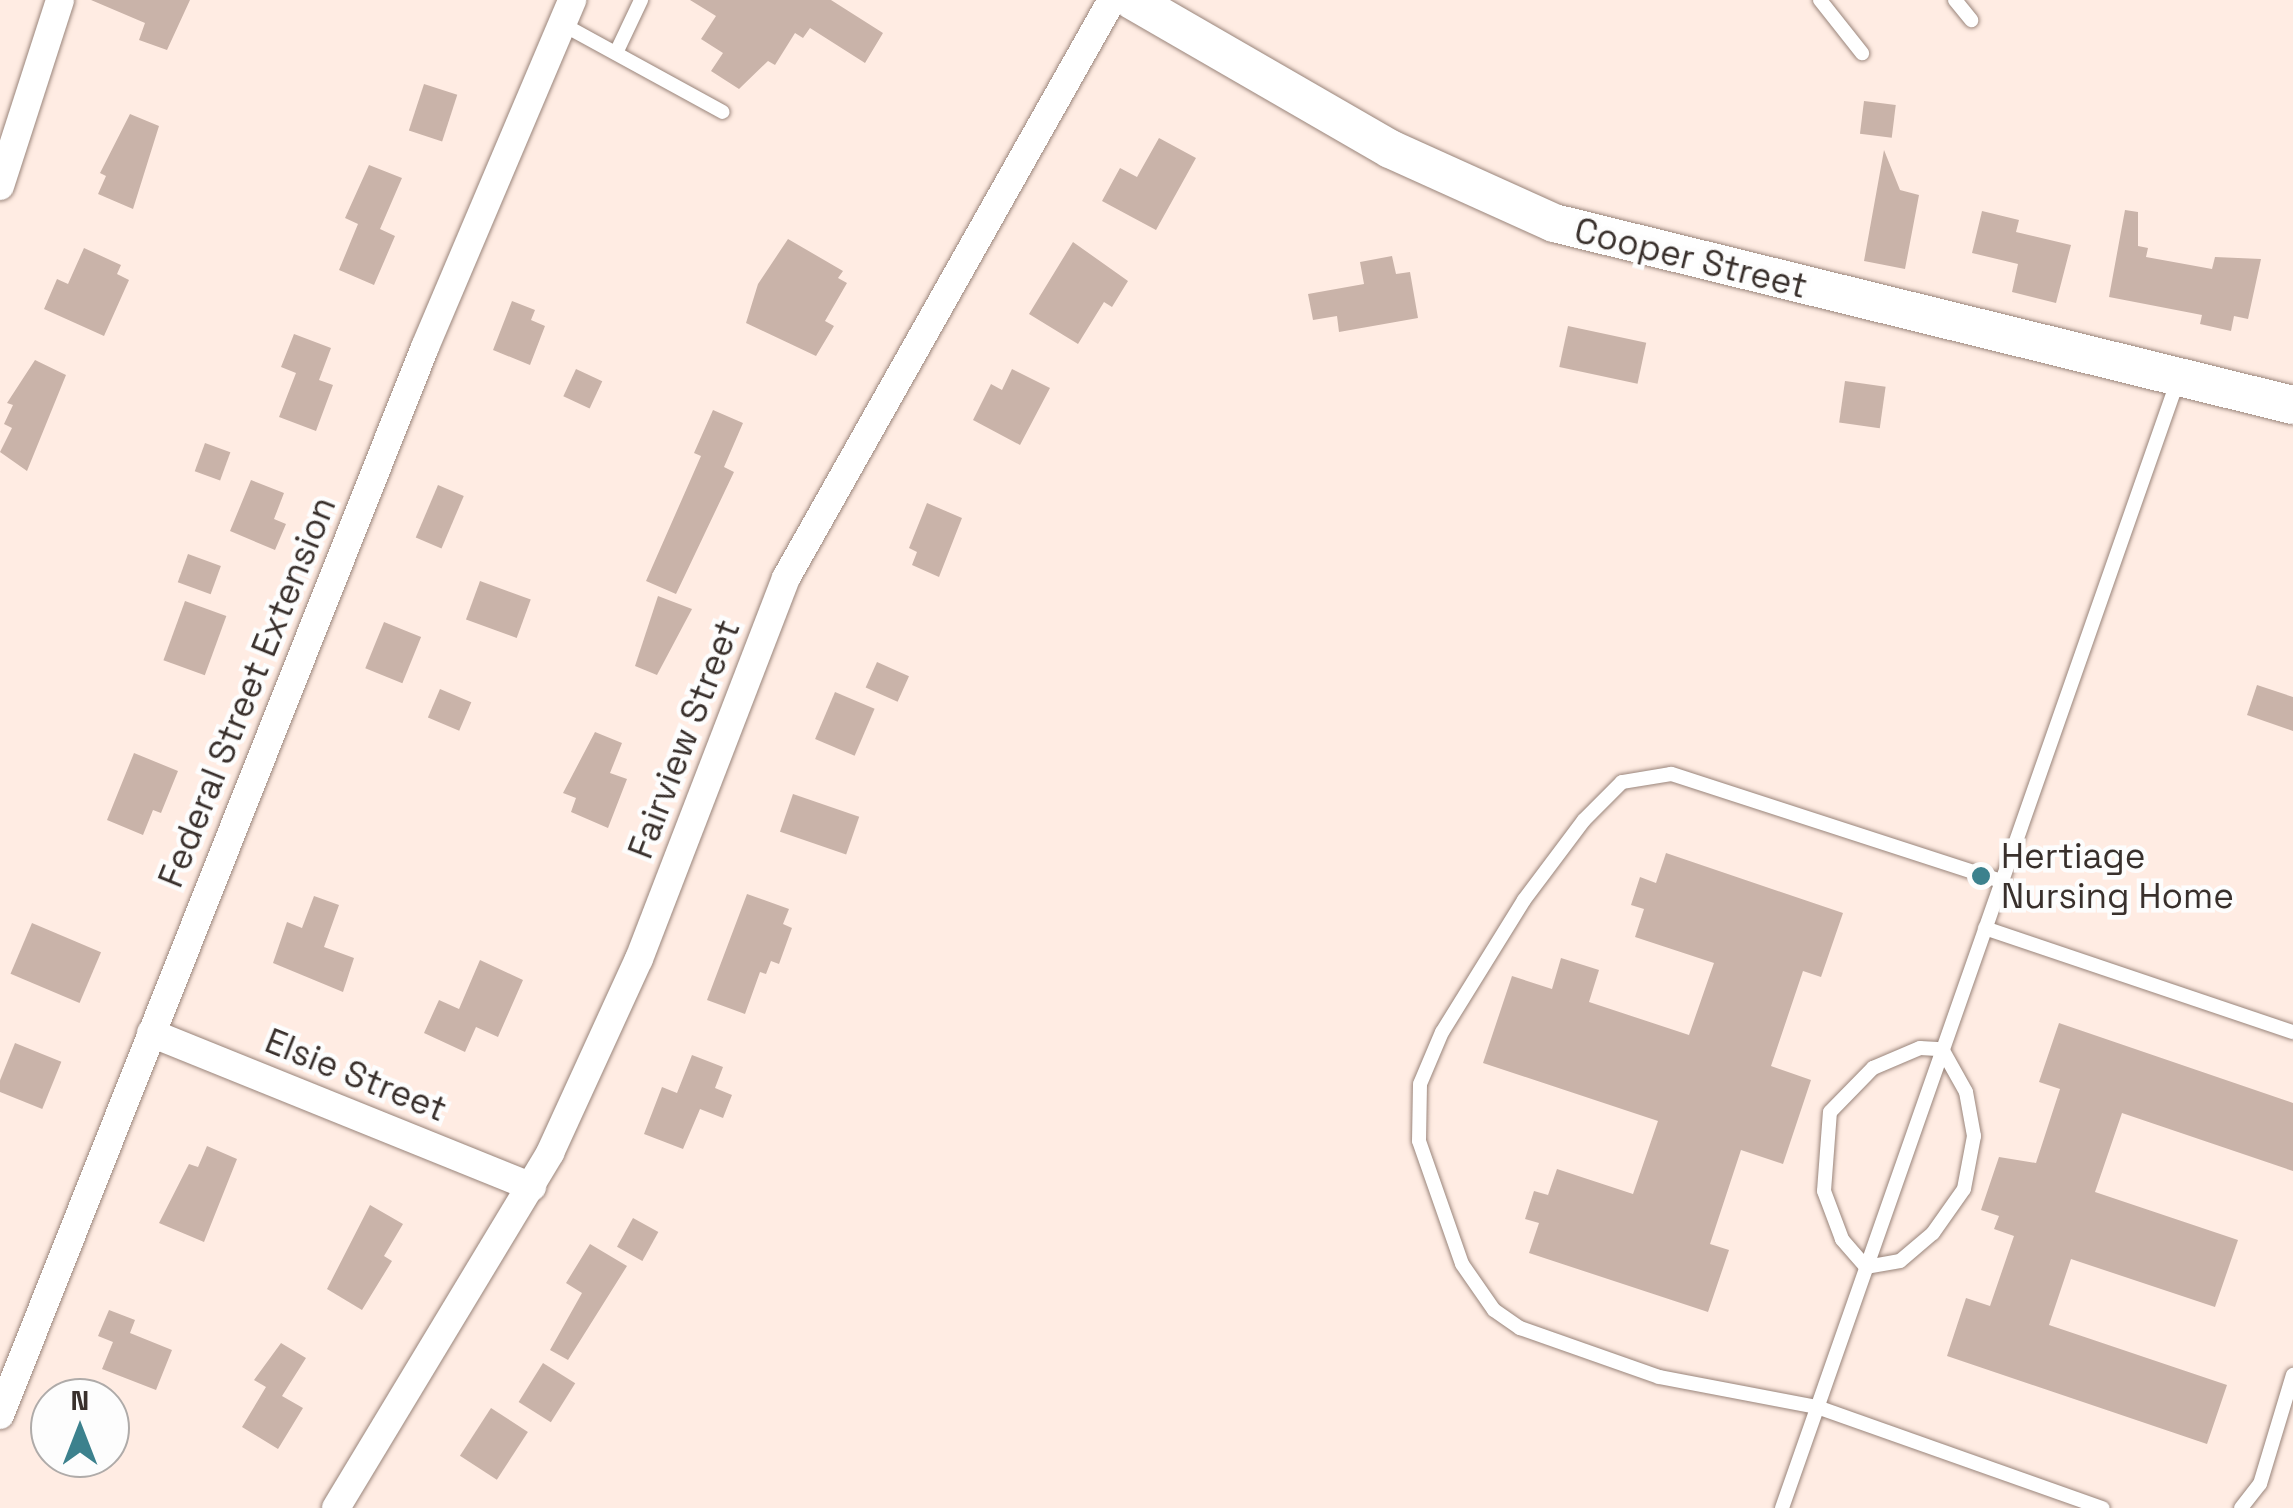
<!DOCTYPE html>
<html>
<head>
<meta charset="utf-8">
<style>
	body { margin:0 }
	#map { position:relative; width:2293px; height:1508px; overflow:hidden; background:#ffece3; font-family:"Space Grotesk",sans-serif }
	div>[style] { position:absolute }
	.building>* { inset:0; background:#c9b3a9; transform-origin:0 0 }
	.roads { filter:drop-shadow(0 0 2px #9a857b) drop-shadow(0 0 2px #9a857b) }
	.lane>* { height:14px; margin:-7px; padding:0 7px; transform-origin:7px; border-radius:7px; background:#fff }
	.street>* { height:28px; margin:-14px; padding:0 14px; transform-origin:14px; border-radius:14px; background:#fff }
	.secondary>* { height:38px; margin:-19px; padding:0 19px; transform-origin:19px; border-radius:19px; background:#fff }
	.dots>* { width:28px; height:28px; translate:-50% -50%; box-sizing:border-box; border:5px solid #fdfdfd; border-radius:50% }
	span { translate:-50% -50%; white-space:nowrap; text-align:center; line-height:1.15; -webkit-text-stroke:9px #fdfdfd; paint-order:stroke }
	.street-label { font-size:35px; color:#39302c }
	.poi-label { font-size:35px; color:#39302c }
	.left { translate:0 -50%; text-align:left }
	.north { position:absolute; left:30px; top:1378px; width:100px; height:100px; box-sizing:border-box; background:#fdfdfd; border:2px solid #afaba9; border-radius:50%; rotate:0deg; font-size:28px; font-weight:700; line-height:40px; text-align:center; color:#39302c }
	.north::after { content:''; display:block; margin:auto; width:35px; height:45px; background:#3c818d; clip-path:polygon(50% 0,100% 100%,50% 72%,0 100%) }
</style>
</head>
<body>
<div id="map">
	<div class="building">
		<div style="clip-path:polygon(91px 0,190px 0,167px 50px,139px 40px,145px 23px)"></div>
		<div style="clip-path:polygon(690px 0,831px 0,883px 33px,865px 63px,810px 28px,803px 38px,795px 33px,775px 65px,768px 61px,739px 89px,711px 71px,723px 53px,701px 39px,716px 16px)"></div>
		<div style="left:424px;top:84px;width:35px;height:49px;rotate:18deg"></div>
		<div style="left:1864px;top:101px;width:32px;height:33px;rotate:7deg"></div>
		<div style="clip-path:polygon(130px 114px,159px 126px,133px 209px,98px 194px,106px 176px,100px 173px)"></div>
		<div style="clip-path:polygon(1159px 138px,1196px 158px,1156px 230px,1102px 201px,1120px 168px,1137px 177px)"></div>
		<div style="clip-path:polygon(1884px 150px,1900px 190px,1919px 195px,1905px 269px,1864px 261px)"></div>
		<div style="clip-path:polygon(369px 165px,402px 178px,380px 229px,395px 236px,374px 285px,339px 270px,358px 224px,345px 218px)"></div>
		<div style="clip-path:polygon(2125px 210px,2138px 212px,2138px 246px,2148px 248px,2146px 257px,2212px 269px,2215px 257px,2261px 259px,2248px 319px,2234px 316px,2231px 331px,2200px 324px,2202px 315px,2109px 297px)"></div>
		<div style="clip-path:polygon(1982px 211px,2019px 220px,2016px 232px,2071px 245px,2056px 303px,2012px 292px,2018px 264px,1972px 253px)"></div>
		<div style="clip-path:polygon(788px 239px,843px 271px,838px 278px,847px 283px,825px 321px,834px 326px,816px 356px,746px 323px,758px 284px)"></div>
		<div style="clip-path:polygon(1073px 242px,1128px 281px,1112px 307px,1104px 302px,1078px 344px,1029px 314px)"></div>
		<div style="clip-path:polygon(84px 248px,121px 265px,117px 274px,129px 280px,104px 336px,44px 309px,57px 279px,68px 284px)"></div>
		<div style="clip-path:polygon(1392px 256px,1396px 274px,1410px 272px,1418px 318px,1339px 332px,1337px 316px,1313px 320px,1308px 294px,1364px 284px,1360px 262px)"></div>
		<div style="clip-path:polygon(512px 301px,535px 310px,531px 320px,545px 326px,530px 365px,493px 350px)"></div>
		<div style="left:1568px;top:326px;width:80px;height:42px;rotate:12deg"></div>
		<div style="clip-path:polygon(294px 334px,331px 348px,319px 380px,333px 385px,316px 431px,279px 417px,296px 373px,281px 367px)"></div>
		<div style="clip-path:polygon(35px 360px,66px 375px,27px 471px,0 452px,12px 428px,4px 424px,13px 405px,7px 403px)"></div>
		<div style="left:576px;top:369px;width:29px;height:30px;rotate:25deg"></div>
		<div style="clip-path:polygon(1012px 369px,1050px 388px,1020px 445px,973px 420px,991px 384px,1002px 390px)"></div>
		<div style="left:1845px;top:381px;width:41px;height:42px;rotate:8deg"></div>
		<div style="clip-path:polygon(713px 410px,743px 423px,724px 467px,734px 472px,676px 594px,646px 581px,701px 456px,694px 453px)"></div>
		<div style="left:205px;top:443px;width:27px;height:30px;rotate:20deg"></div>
		<div style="clip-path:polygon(251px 480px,284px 493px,274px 519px,286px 524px,275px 550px,230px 531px)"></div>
		<div style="left:438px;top:485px;width:28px;height:57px;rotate:23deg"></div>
		<div style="clip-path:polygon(927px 503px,962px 518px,939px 577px,912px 565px,917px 552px,909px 548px)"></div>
		<div style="left:188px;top:554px;width:35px;height:30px;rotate:20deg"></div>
		<div style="left:480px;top:581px;width:54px;height:41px;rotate:20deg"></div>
		<div style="clip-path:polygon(658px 596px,692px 609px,657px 675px,635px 666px)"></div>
		<div style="left:185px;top:601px;width:44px;height:63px;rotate:20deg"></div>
		<div style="left:384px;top:622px;width:40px;height:50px;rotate:22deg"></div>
		<div style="left:877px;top:662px;width:35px;height:28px;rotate:24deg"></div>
		<div style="clip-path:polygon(2257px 685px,2293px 697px,2293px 731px,2247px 715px)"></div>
		<div style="left:440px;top:689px;width:34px;height:31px;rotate:23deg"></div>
		<div style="left:835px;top:692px;width:43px;height:51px;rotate:23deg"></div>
		<div style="clip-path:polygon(595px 732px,622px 743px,610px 773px,627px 779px,608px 828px,571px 812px,576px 798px,563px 793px)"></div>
		<div style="clip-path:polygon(134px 753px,178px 771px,161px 813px,153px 810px,143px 835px,107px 820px)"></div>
		<div style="left:793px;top:794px;width:70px;height:40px;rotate:19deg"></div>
		<div style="clip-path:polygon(1666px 853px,1843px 913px,1821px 977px,1803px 971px,1771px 1066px,1811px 1080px,1783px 1164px,1741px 1150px,1710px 1244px,1729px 1250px,1708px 1312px,1529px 1253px,1539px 1223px,1525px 1219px,1534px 1191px,1548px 1195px,1557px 1169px,1633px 1194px,1658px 1121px,1483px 1063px,1512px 976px,1552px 989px,1561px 958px,1599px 970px,1589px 1002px,1689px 1035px,1714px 963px,1635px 937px,1644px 909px,1631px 905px,1640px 877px,1656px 883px)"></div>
		<div style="clip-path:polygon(747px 894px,789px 909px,783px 924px,792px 928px,779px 964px,771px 961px,766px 974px,760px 972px,745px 1014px,707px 1000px)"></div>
		<div style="clip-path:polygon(314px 896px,339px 905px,324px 947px,354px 958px,343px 992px,273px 963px,287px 922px,302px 928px)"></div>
		<div style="left:32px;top:923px;width:75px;height:55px;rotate:23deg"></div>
		<div style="clip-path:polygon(480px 960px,523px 980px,498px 1037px,476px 1027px,465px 1052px,424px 1033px,439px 1000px,459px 1009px)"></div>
		<div style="clip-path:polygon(2059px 1023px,2293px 1103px,2293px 1171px,2122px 1113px,2095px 1192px,2238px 1240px,2215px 1307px,2071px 1259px,2049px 1325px,2227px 1385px,2207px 1444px,1947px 1356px,1966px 1298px,1990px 1306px,2014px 1236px,1994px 1229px,1999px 1216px,1981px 1210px,1999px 1157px,2036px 1163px,2060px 1089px,2039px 1082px)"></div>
		<div style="left:15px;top:1043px;width:50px;height:51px;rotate:22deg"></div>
		<div style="clip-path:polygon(692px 1055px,723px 1067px,715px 1088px,732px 1095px,723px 1118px,700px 1109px,683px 1149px,644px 1134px,662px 1087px,677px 1093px)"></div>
		<div style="clip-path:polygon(207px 1146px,237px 1159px,204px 1242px,159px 1223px,189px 1164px,198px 1167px)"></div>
		<div style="clip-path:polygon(370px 1205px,403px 1224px,384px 1256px,392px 1261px,362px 1310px,327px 1289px)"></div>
		<div style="left:633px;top:1218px;width:29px;height:33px;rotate:29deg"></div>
		<div style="clip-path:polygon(590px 1244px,627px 1266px,568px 1360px,550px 1350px,582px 1293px,566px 1283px)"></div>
		<div style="clip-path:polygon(109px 1310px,135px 1320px,130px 1333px,172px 1350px,156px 1390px,102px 1369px,113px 1342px,98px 1336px)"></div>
		<div style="clip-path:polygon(281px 1343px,306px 1358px,282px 1396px,303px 1408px,278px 1449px,242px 1427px,266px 1387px,254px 1380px)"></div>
		<div style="left:543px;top:1363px;width:38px;height:46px;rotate:32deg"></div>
		<div style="left:491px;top:1408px;width:44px;height:57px;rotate:33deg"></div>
	</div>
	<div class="roads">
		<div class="lane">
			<div style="left:1820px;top:0;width:68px;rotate:51.6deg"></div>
			<div style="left:1955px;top:0;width:26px;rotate:51deg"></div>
			<div style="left:562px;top:24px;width:183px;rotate:28.7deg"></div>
			<div style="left:616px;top:53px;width:59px;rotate:-64.7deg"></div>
			<div style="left:2001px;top:881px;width:347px;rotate:-162deg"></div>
			<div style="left:1671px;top:774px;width:50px;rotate:170.7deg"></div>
			<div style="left:1622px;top:782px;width:54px;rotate:135deg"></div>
			<div style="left:1584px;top:820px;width:100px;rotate:126.9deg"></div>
			<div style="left:1524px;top:900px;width:155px;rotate:121.8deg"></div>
			<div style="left:1442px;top:1032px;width:56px;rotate:112.9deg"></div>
			<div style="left:1420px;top:1084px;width:57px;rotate:91deg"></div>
			<div style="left:1419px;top:1141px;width:130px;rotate:70.7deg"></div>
			<div style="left:1462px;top:1264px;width:56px;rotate:55.2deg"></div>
			<div style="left:1494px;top:1310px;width:32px;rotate:35deg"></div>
			<div style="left:1520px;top:1328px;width:147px;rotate:19.4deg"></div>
			<div style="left:1659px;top:1377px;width:161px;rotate:10.8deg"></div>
			<div style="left:1817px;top:1407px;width:303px;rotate:19.5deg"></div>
			<div style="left:1985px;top:928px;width:325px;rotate:18.7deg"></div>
			<div style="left:1920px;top:1048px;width:22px;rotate:3deg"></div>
			<div style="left:1942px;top:1049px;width:49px;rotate:60.8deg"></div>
			<div style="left:1966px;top:1092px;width:45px;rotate:79.7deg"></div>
			<div style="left:1974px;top:1136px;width:54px;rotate:100.7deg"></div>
			<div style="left:1964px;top:1189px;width:54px;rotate:125.2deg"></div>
			<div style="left:1933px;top:1233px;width:43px;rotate:139.7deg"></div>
			<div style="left:1900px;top:1261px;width:35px;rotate:170deg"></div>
			<div style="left:1866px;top:1267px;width:37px;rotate:-131deg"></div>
			<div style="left:1842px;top:1239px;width:51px;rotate:-110.6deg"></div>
			<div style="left:1824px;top:1191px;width:79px;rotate:-85.7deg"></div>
			<div style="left:1830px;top:1112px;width:62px;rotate:-45.7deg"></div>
			<div style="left:1873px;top:1068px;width:51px;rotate:-23.1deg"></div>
			<div style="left:1782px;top:1508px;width:1199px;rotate:-70.66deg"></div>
			<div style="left:2241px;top:1508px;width:31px;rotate:-52deg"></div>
			<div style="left:2260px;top:1484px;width:114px;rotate:-73.2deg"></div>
		</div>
		<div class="street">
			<div style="left:0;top:186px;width:195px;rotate:-72.1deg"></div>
			<div style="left:151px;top:1033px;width:411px;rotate:22deg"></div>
			<div style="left:0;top:1415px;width:1149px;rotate:-68.3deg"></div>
			<div style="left:425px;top:347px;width:377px;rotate:-67deg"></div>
			<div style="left:336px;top:1508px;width:415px;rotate:-58.9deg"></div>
			<div style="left:550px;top:1153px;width:213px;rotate:-65.4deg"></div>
			<div style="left:639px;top:959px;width:408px;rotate:-68.9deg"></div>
			<div style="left:786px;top:578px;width:664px;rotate:-60.58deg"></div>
		</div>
		<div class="secondary">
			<div style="left:1132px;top:0;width:298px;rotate:30deg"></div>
			<div style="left:1390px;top:149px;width:180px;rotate:24.3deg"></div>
			<div style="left:1554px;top:223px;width:761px;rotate:13.84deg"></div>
		</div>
	</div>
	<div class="dots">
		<div style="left:1981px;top:876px;background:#3c818d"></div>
	</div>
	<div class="street-label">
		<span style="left:1691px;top:258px;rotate:14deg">Cooper Street</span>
		<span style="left:247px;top:692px;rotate:-68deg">Federal Street Extension</span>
		<span style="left:684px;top:739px;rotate:-69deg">Fairview Street</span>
		<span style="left:356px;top:1075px;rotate:22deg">Elsie Street</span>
	</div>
	<div class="poi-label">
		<span class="left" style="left:2001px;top:876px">Hertiage<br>Nursing Home</span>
	</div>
	<div class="north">N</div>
</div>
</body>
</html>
